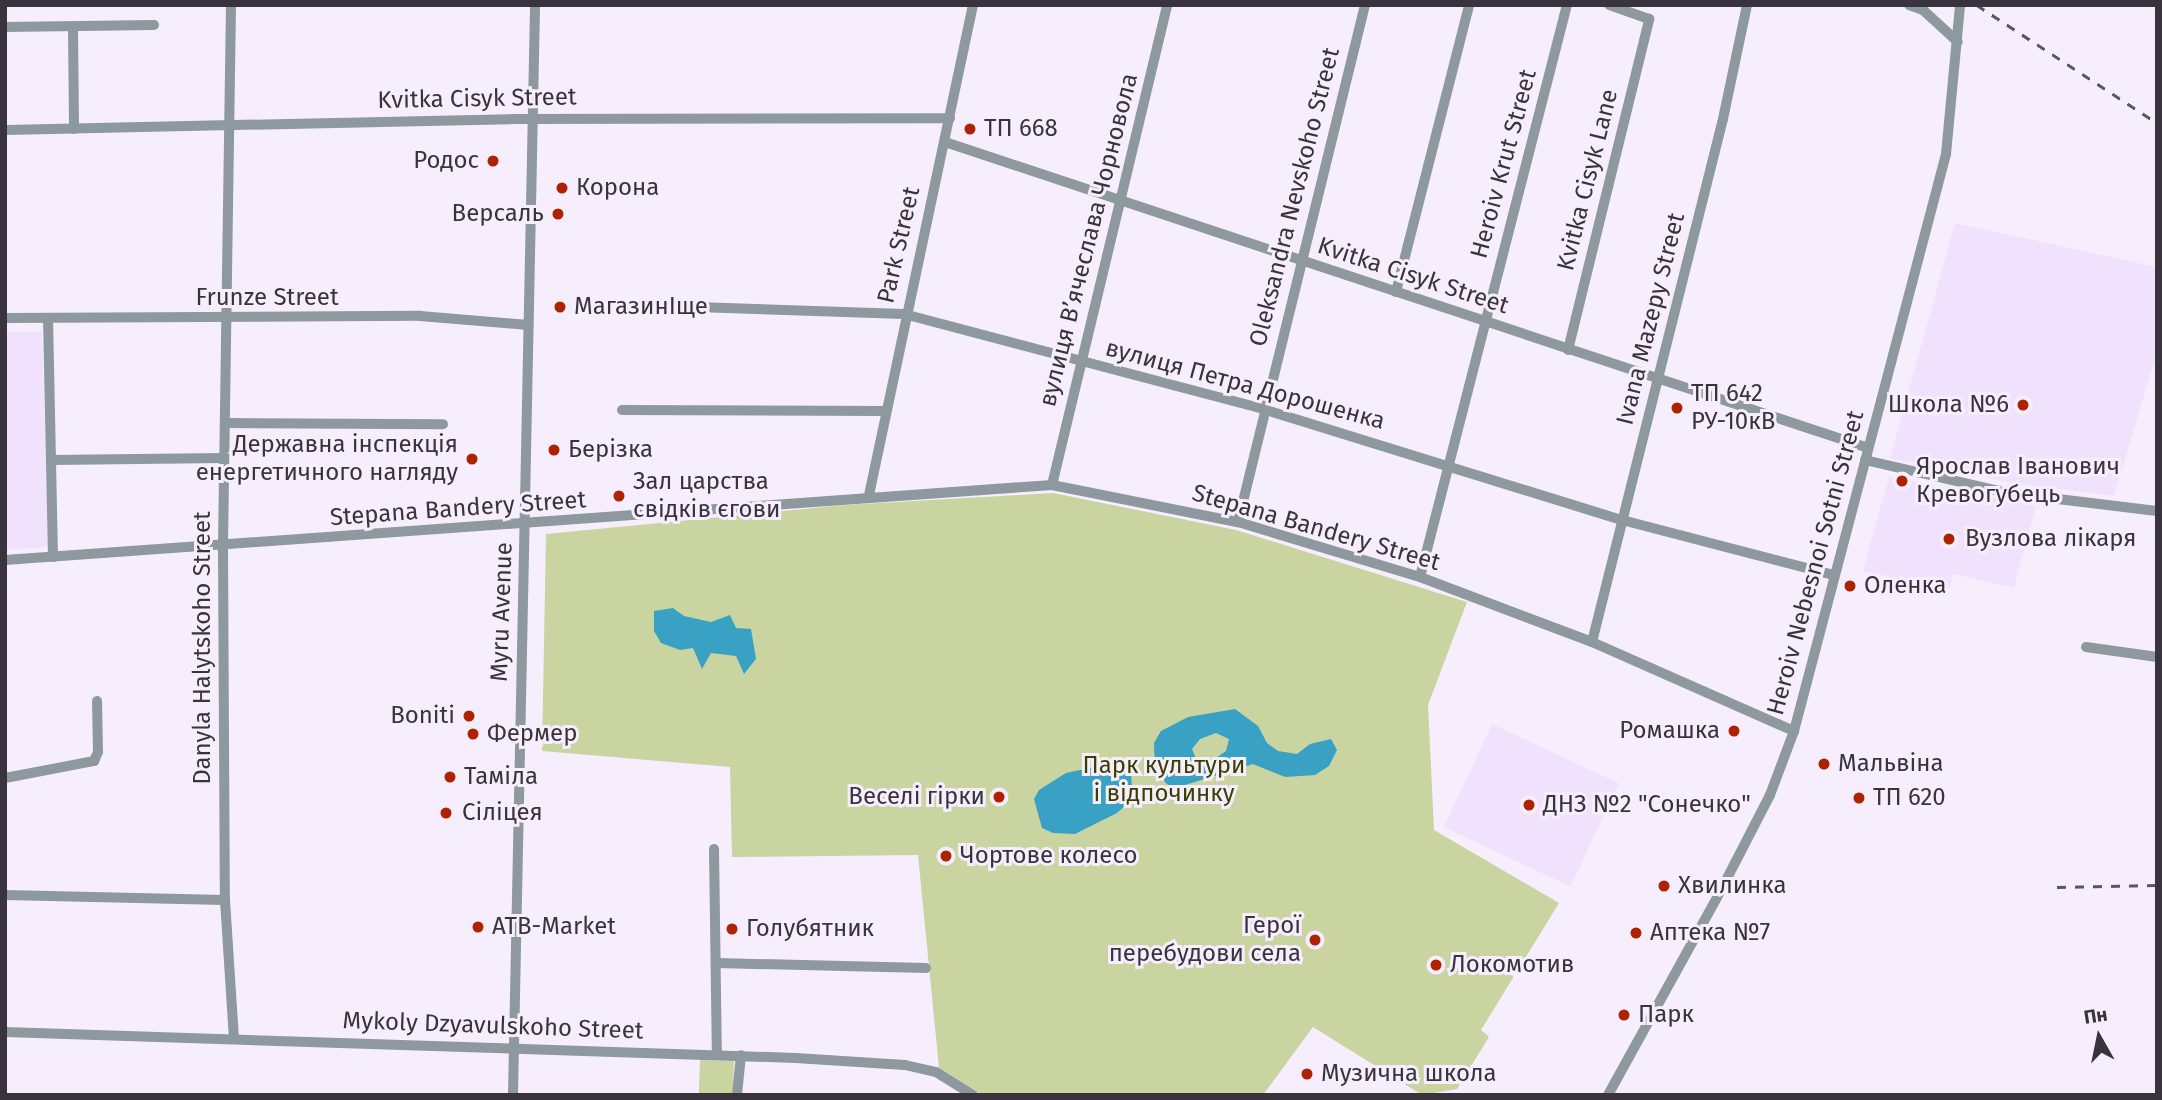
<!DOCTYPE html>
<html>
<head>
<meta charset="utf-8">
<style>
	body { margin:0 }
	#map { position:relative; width:2162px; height:1100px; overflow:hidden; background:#f6eefd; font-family:"Fira Sans",sans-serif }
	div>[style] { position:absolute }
	.built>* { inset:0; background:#f0e2fc; transform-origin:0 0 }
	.green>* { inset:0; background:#c9d4a1; transform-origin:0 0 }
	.water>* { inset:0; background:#38a1c4 }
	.minor>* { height:10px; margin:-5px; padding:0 5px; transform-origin:5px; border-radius:5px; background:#8d989f }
	.rail>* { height:2.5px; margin-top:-1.25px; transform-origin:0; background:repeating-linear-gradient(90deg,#5b5560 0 9px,transparent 0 18px) }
	.dots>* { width:19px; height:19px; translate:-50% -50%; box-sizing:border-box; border:4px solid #f6eefd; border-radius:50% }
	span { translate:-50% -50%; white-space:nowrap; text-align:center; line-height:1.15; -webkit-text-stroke:6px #f6eefd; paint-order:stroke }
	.street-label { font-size:24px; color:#38333d }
	.poi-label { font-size:24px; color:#38333d }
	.left { translate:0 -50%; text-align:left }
	.right { translate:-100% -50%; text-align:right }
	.park-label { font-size:24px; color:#394100 }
	.frame { position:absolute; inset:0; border:7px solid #38333d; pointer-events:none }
	.north { position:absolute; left:2064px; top:1002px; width:70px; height:70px; -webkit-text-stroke:5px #f6eefd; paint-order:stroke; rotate:351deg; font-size:19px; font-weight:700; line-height:28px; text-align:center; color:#38333d }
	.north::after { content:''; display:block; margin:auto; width:24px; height:32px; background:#38333d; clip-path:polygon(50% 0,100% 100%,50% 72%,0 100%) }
</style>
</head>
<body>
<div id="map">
	<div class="built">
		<div style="clip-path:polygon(1955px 223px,2157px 267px,2157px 352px,2114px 496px,2017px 484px,1890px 458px)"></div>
		<div style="clip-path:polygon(5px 332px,42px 332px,49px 547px,5px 550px)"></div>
		<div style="clip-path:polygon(1889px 476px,2036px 506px,2014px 588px,1954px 574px,1949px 589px,1863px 571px)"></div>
		<div style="left:1492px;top:724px;width:140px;height:114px;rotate:25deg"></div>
	</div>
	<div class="green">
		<div style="clip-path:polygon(1053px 493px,1236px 530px,1467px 602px,1428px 705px,1434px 830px,1559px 903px,1481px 1030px,1489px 1037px,1457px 1089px,1422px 1095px,1313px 1027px,1263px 1095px,983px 1095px,939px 1068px,918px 855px,732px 857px,730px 767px,542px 751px,546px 534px,845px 505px)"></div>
		<div style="left:700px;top:1060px;width:34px;height:35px;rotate:2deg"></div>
	</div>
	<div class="water">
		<div style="clip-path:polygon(673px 608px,684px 616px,711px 622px,730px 615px,736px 628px,751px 629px,756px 659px,744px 674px,736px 656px,711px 653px,702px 669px,693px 648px,680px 650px,661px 643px,654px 631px,654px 611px)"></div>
		<div style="clip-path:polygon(evenodd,1235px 709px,1258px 726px,1267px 743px,1278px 751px,1297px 754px,1310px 744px,1331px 739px,1337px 750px,1329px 766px,1315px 775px,1285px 777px,1253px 764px,1172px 789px,1155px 772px,1154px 743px,1161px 731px,1188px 717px,1235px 709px,1216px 733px,1229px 739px,1226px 751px,1210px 762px,1196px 759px,1192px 749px,1200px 739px,1216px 733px)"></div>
		<div style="clip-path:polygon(1109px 764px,1124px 765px,1131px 774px,1133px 799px,1117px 813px,1075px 834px,1053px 833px,1042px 828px,1034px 799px,1039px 790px,1066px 773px)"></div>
	</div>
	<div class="minor">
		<div style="left:231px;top:5px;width:542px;rotate:90.85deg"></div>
		<div style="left:223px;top:547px;width:353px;rotate:89.7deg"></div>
		<div style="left:225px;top:900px;width:139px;rotate:86.3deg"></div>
		<div style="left:1909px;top:5px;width:15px;rotate:20deg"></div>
		<div style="left:1923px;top:10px;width:47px;rotate:42.4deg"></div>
		<div style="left:5px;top:27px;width:149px;rotate:-0.8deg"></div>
		<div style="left:73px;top:29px;width:100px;rotate:89.4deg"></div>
		<div style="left:5px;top:130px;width:512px;rotate:-1.23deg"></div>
		<div style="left:517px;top:119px;width:433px;rotate:-0.1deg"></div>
		<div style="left:945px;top:142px;width:972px;rotate:18.34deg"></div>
		<div style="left:1396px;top:292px;width:296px;rotate:-75.7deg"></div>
		<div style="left:635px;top:305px;width:269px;rotate:1.9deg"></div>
		<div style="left:904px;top:314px;width:371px;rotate:14.8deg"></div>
		<div style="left:1263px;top:409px;width:376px;rotate:17.2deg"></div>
		<div style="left:1622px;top:520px;width:218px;rotate:14.6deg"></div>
		<div style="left:5px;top:318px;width:415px;rotate:-0.3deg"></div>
		<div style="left:420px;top:316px;width:109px;rotate:4.7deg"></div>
		<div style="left:48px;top:318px;width:239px;rotate:88.8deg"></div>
		<div style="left:1568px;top:350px;width:341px;rotate:-76.2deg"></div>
		<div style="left:1649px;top:19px;width:42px;rotate:-160.7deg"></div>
		<div style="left:622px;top:410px;width:263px;rotate:0.2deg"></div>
		<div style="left:225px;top:423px;width:218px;rotate:0.3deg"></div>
		<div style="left:51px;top:460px;width:173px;rotate:-0.7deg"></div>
		<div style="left:1865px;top:460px;width:147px;rotate:13deg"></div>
		<div style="left:2008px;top:493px;width:150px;rotate:6.9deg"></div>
		<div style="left:1052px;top:485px;width:494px;rotate:-76.5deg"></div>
		<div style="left:869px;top:495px;width:501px;rotate:-78.02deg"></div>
		<div style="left:1238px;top:522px;width:532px;rotate:-76.2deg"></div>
		<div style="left:5px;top:560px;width:1050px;rotate:-4.1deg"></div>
		<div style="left:1052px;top:485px;width:190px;rotate:11.3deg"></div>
		<div style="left:1238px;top:522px;width:190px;rotate:16.8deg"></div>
		<div style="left:1420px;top:577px;width:184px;rotate:20.7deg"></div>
		<div style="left:1592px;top:642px;width:221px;rotate:23.8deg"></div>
		<div style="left:1420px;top:577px;width:591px;rotate:-75.59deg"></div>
		<div style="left:1592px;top:642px;width:539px;rotate:-75.94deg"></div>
		<div style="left:1723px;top:119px;width:116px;rotate:-78.1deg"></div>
		<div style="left:2086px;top:647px;width:72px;rotate:8deg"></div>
		<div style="left:5px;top:778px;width:91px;rotate:-10.8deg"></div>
		<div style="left:94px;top:761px;width:10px;rotate:-66deg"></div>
		<div style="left:98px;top:752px;width:51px;rotate:-91.1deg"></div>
		<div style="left:714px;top:849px;width:205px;rotate:89.2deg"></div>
		<div style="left:5px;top:895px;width:220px;rotate:1.3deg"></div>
		<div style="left:717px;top:963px;width:209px;rotate:1.4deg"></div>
		<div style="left:5px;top:1032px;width:791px;rotate:1.88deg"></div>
		<div style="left:796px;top:1058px;width:109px;rotate:3.7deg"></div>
		<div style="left:905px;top:1065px;width:32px;rotate:13deg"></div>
		<div style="left:936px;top:1072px;width:44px;rotate:31.9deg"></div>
		<div style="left:513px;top:1095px;width:1090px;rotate:-88.84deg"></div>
		<div style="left:737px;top:1095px;width:40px;rotate:-84.3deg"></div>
		<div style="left:1608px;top:1095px;width:234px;rotate:-61.1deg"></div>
		<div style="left:1721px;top:890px;width:107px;rotate:-62.7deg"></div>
		<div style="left:1770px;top:795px;width:68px;rotate:-69.4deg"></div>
		<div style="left:1794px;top:731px;width:597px;rotate:-75.24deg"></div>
		<div style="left:1946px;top:154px;width:150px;rotate:-84.6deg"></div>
	</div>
	<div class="rail">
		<div style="left:1977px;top:5px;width:215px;rotate:33.2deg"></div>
		<div style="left:2057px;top:887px;width:100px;rotate:-1.1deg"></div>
	</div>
	<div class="dots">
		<div style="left:970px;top:129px;background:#af2200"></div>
		<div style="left:493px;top:161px;background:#af2200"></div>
		<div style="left:562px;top:188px;background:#af2200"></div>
		<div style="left:558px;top:214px;background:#af2200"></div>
		<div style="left:560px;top:307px;background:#af2200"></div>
		<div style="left:2023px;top:405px;background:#af2200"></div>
		<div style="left:1677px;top:408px;background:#af2200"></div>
		<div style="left:554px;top:450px;background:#af2200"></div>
		<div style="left:472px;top:459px;background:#af2200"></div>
		<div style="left:1902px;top:481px;background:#af2200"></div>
		<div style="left:619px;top:496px;background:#af2200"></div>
		<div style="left:1949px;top:539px;background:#af2200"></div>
		<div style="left:1850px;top:586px;background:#af2200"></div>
		<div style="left:469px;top:716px;background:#af2200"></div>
		<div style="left:1734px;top:731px;background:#af2200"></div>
		<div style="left:473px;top:734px;background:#af2200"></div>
		<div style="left:1824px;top:764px;background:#af2200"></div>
		<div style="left:450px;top:777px;background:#af2200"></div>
		<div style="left:999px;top:797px;background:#af2200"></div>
		<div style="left:1859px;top:798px;background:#af2200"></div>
		<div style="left:1529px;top:805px;background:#af2200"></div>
		<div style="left:446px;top:813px;background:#af2200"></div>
		<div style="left:946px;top:856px;background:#af2200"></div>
		<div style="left:1664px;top:886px;background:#af2200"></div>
		<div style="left:478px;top:927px;background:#af2200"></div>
		<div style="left:732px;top:929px;background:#af2200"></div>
		<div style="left:1636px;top:933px;background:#af2200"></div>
		<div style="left:1315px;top:940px;background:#af2200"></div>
		<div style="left:1436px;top:965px;background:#af2200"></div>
		<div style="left:1624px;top:1015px;background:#af2200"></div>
		<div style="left:1307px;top:1074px;background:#af2200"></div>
	</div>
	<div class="street-label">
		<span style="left:477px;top:99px;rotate:-1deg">Kvitka Cisyk Street</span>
		<span style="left:1504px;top:164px;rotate:-75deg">Heroiv Krut Street</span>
		<span style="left:1588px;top:180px;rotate:-76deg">Kvitka Cisyk Lane</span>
		<span style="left:1295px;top:197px;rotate:-76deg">Oleksandra Nevskoho Street</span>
		<span style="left:1089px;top:240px;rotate:-76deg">вулиця Вʼячеслава Чорновола</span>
		<span style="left:899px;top:245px;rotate:-77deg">Park Street</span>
		<span style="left:1413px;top:276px;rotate:18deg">Kvitka Cisyk Street</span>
		<span style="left:267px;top:298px">Frunze Street</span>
		<span style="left:1651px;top:319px;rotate:-76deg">Ivana Mazepy Street</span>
		<span style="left:1245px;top:385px;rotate:15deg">вулиця Петра Дорошенка</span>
		<span style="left:458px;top:509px;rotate:-4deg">Stepana Bandery Street</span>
		<span style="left:1316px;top:528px;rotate:16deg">Stepana Bandery Street</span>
		<span style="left:1816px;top:563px;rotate:-75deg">Heroiv Nebesnoi Sotni Street</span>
		<span style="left:502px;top:612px;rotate:-88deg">Myru Avenue</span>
		<span style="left:203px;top:648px;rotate:-90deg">Danyla Halytskoho Street</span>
		<span style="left:493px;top:1026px;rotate:2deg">Mykoly Dzyavulskoho Street</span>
	</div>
	<div class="poi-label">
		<span class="left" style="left:984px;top:129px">ТП 668</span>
		<span class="right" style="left:479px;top:161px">Родос</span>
		<span class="left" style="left:576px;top:188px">Корона</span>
		<span class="right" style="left:544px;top:214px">Версаль</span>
		<span class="left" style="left:574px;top:307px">МагазинІще</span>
		<span class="left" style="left:1691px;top:408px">ТП 642<br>РУ-10кВ</span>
		<span class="right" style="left:2009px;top:405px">Школа №6</span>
		<span class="right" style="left:458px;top:459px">Державна інспекція<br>енергетичного нагляду</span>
		<span class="left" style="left:568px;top:450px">Берізка</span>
		<span class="left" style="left:1916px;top:481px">Ярослав Іванович<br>Кревогубець</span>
		<span class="left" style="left:633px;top:496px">Зал царства<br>свідків єгови</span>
		<span class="left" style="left:1965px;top:539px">Вузлова лікаря</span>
		<span class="left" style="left:1864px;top:586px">Оленка</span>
		<span class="right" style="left:455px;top:716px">Boniti</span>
		<span class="right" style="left:1720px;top:731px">Ромашка</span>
		<span class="left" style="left:487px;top:734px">Фермер</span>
		<span class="left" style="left:1838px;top:764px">Мальвіна</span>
		<span class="left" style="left:464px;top:777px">Таміла</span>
		<span class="right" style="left:985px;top:797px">Веселі гірки</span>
		<span class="left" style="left:1873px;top:798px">ТП 620</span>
		<span class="left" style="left:1543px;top:805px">ДНЗ №2 "Сонечко"</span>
		<span class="left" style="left:462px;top:813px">Сіліцея</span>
		<span class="left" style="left:960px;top:856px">Чортове колесо</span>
		<span class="left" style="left:1678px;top:886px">Хвилинка</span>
		<span class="right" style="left:1301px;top:940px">Герої<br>перебудови села</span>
		<span class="left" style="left:492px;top:927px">ATB-Market</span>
		<span class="left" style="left:746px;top:929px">Голубятник</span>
		<span class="left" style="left:1650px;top:933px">Аптека №7</span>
		<span class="left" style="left:1450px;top:965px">Локомотив</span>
		<span class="left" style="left:1638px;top:1015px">Парк</span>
		<span class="left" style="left:1321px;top:1074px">Музична школа</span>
	</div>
	<div class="park-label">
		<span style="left:1164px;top:780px">Парк культури<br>і відпочинку</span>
	</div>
	<div class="frame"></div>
	<div class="north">Пн</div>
</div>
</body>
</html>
